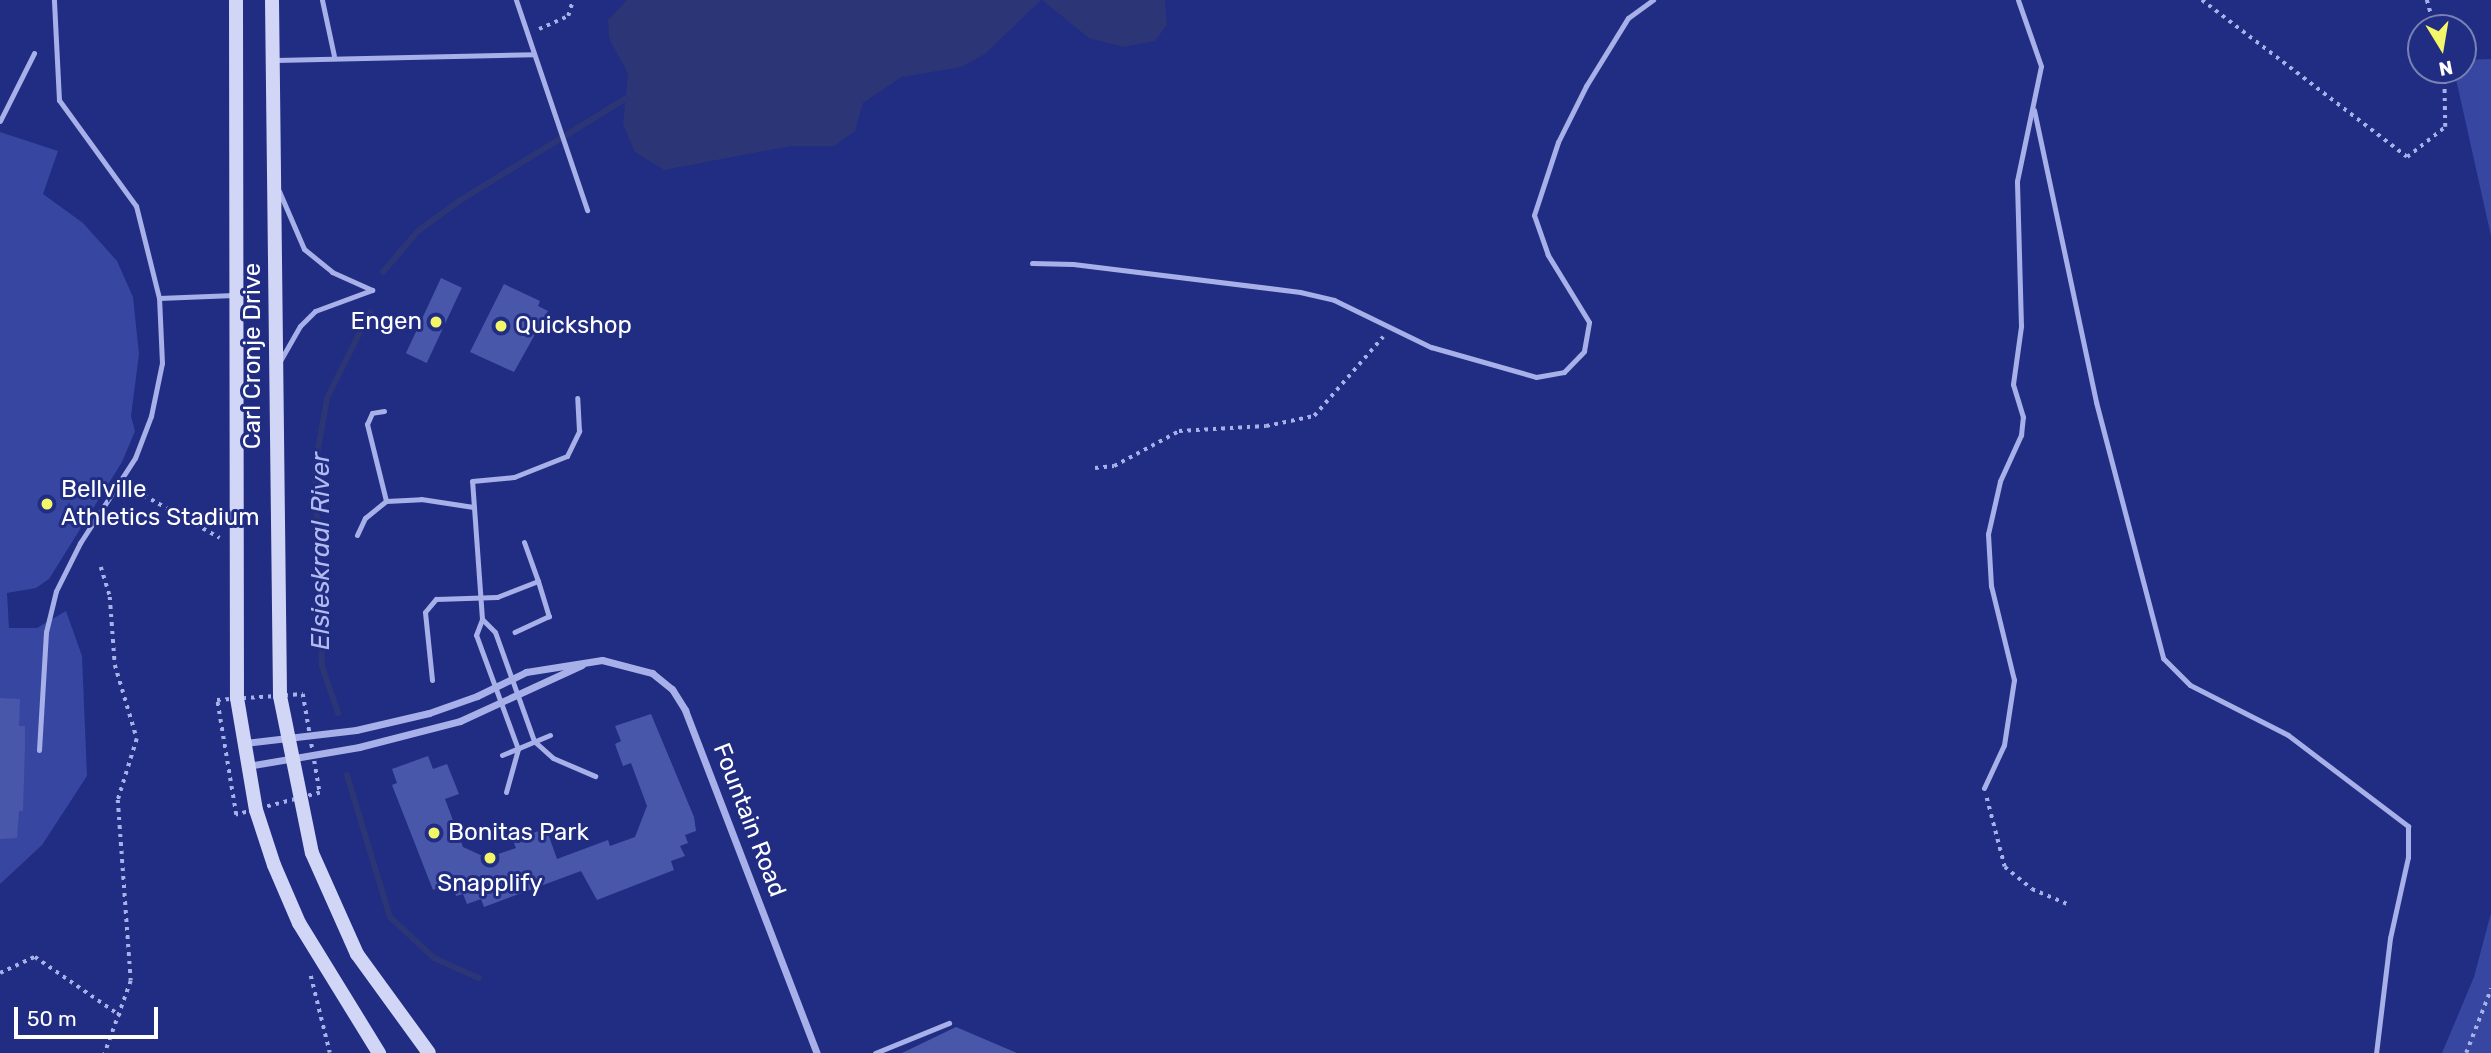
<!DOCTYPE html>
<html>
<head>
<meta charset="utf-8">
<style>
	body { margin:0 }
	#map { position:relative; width:2491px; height:1053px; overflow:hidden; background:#202d82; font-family:Rubik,sans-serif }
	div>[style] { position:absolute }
	.green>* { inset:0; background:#3746a1 }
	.water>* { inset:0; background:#2c3575 }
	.stream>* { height:6px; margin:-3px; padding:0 3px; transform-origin:3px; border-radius:3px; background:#2c3575 }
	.building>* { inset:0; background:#4957ab; transform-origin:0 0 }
	.path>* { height:3.5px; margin-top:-1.75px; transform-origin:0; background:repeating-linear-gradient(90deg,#a7b0e8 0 3.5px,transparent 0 8.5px) }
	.lane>* { height:5px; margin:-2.5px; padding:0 2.5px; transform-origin:2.5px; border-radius:2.5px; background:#a7b0e8 }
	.street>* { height:7px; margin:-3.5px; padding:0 3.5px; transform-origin:3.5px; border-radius:3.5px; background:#a7b0e8 }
	.secondary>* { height:14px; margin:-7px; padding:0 7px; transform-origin:7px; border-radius:7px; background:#d1d6f7 }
	.dots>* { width:19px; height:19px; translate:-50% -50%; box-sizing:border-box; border:4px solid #202d82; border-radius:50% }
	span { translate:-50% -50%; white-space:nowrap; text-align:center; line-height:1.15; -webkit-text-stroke:6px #202d82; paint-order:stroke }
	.poi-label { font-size:24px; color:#fff }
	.right { translate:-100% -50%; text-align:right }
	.left { translate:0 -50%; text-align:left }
	.street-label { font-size:24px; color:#fff }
	.water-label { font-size:26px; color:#b2bbf0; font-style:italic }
	.north { position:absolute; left:2407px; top:14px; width:70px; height:70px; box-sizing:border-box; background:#202d82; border:2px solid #7981b4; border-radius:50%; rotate:169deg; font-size:19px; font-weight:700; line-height:28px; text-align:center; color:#fff }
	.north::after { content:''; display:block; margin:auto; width:24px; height:32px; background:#f3f667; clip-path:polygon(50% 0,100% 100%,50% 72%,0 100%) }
	.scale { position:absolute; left:14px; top:1007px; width:144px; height:32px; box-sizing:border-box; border:4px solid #fff; border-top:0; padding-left:9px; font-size:21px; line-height:24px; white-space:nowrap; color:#fff; -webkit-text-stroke:5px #202d82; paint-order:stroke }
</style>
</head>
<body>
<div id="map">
	<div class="green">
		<div style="clip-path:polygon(2491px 59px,2491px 236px,2454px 70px,2463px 70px,2463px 60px)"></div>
		<div style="clip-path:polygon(0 132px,58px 151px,43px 194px,83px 223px,117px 261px,133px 297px,139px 354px,131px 416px,135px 431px,122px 462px,49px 579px,36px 588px,7px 593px,9px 628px,37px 628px,66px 611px,82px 656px,87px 776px,42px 845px,0 884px)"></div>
		<div style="clip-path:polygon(2491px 913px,2491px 1053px,2442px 1053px,2474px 977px)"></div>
	</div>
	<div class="water">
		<div style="clip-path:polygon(627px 0,1041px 0,985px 54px,961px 67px,902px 77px,863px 103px,855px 131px,834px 146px,791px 146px,664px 170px,635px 152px,623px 124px,628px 74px,609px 38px,608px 20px)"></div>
		<div style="clip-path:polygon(1042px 0,1165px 0,1167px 25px,1155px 41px,1123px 47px,1089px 38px)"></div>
	</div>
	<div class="stream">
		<div style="left:383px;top:272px;width:54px;rotate:-49.5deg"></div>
		<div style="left:418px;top:231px;width:51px;rotate:-36.2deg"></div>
		<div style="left:459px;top:201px;width:195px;rotate:-31.6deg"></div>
		<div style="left:338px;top:713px;width:50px;rotate:-108.8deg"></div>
		<div style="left:322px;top:666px;width:199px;rotate:-92deg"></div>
		<div style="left:315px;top:467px;width:70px;rotate:-80.1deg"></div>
		<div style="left:327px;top:398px;width:96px;rotate:-63.4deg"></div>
		<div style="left:347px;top:775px;width:148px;rotate:73.2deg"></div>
		<div style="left:390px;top:917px;width:60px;rotate:43deg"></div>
		<div style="left:434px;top:958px;width:49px;rotate:24deg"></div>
	</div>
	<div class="building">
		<div style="left:441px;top:278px;width:23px;height:83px;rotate:25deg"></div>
		<div style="clip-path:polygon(504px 284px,540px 301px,538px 306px,548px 311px,514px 372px,470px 352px)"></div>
		<div style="clip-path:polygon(0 698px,20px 699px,19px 726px,25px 726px,25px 745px,23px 811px,19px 811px,17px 838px,0 839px)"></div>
		<div style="clip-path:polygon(651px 714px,694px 817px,696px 831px,685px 835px,688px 843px,680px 846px,685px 856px,671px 861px,674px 870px,597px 900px,581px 871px,484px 907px,481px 899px,467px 904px,463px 894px,456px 896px,454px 889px,442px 893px,439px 887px,433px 890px,392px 785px,397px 783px,392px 769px,428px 756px,433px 769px,447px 764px,459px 794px,445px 799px,463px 847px,487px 858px,516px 848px,513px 841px,546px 828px,557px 859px,608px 840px,610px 846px,635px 837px,647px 806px,631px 763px,623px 766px,615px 744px,621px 741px,615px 726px)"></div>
		<div style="clip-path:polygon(956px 1027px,1017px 1053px,902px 1053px)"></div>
	</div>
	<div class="path">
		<div style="left:2202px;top:0;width:258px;rotate:37.4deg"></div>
		<div style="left:2407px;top:157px;width:48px;rotate:-38.3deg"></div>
		<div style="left:2445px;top:127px;width:57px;rotate:-91deg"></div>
		<div style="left:2427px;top:0;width:29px;rotate:74deg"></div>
		<div style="left:539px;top:29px;width:32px;rotate:-24deg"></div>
		<div style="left:568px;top:16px;width:17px;rotate:-73deg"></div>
		<div style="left:1095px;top:468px;width:19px;rotate:-6deg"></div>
		<div style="left:1114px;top:466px;width:74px;rotate:-28.3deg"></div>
		<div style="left:1179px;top:431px;width:87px;rotate:-3.3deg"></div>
		<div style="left:1266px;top:426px;width:49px;rotate:-11.8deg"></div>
		<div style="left:1314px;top:416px;width:105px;rotate:-48.9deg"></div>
		<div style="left:129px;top:487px;width:104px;rotate:29.3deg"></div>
		<div style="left:101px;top:567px;width:31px;rotate:73deg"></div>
		<div style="left:110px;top:597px;width:68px;rotate:85.8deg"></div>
		<div style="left:115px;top:665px;width:77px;rotate:73.4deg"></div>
		<div style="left:137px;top:739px;width:64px;rotate:107.3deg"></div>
		<div style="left:118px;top:800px;width:181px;rotate:85.9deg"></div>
		<div style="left:131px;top:981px;width:77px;rotate:109.9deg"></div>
		<div style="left:303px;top:694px;width:100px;rotate:80.3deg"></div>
		<div style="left:320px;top:793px;width:87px;rotate:165.3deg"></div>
		<div style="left:236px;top:815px;width:117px;rotate:-99.4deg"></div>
		<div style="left:217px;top:700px;width:86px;rotate:-4deg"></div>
		<div style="left:1987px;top:798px;width:71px;rotate:75.4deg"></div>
		<div style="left:2005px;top:867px;width:35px;rotate:39deg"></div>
		<div style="left:2032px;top:889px;width:38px;rotate:23deg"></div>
		<div style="left:0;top:973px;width:38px;rotate:-25deg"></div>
		<div style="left:35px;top:957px;width:104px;rotate:34.5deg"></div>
		<div style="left:311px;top:976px;width:79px;rotate:76.1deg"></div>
		<div style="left:2466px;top:1053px;width:69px;rotate:-68.7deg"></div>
	</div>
	<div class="lane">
		<div style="left:322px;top:0;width:57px;rotate:77.9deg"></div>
		<div style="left:516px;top:0;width:222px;rotate:71.3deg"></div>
		<div style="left:276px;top:60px;width:258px;rotate:-1.3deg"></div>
		<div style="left:2034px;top:110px;width:299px;rotate:78deg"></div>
		<div style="left:2096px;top:402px;width:265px;rotate:75.3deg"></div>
		<div style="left:2163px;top:658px;width:38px;rotate:45deg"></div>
		<div style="left:2190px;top:685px;width:110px;rotate:27deg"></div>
		<div style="left:2288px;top:735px;width:151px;rotate:37.2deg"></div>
		<div style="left:2408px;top:826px;width:31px;rotate:90deg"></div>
		<div style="left:2408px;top:857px;width:83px;rotate:102.5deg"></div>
		<div style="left:2390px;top:938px;width:116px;rotate:96.9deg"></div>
		<div style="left:0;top:121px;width:76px;rotate:-63.4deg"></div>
		<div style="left:279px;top:191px;width:63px;rotate:66.7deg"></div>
		<div style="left:304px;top:249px;width:36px;rotate:39deg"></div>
		<div style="left:332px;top:272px;width:44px;rotate:24.2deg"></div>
		<div style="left:1032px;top:263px;width:41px;rotate:1.4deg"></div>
		<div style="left:1073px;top:264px;width:229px;rotate:7deg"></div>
		<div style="left:1300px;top:292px;width:35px;rotate:13deg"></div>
		<div style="left:1334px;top:300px;width:108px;rotate:25.9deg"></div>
		<div style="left:1431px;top:347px;width:109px;rotate:15.9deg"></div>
		<div style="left:1536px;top:377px;width:28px;rotate:-10deg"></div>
		<div style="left:1564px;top:372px;width:29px;rotate:-46deg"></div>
		<div style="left:1584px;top:351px;width:29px;rotate:-80deg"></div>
		<div style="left:1589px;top:322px;width:79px;rotate:-121.5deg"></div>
		<div style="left:1548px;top:255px;width:42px;rotate:-109.3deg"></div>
		<div style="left:1534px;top:215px;width:77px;rotate:-71.8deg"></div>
		<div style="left:1558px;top:142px;width:63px;rotate:-63.4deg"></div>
		<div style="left:1586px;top:86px;width:80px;rotate:-58.3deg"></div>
		<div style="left:1628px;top:18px;width:31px;rotate:-36deg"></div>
		<div style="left:159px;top:298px;width:75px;rotate:-2.3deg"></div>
		<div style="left:280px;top:361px;width:40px;rotate:-60.3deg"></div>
		<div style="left:300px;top:326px;width:21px;rotate:-45deg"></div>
		<div style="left:315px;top:311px;width:61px;rotate:-20.2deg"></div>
		<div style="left:384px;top:411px;width:12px;rotate:171deg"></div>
		<div style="left:372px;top:413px;width:12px;rotate:114deg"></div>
		<div style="left:367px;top:424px;width:79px;rotate:76.1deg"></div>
		<div style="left:357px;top:535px;width:19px;rotate:-65deg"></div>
		<div style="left:365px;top:518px;width:27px;rotate:-39deg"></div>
		<div style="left:386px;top:501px;width:35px;rotate:-3deg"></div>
		<div style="left:421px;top:499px;width:53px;rotate:8.7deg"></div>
		<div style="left:524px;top:542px;width:41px;rotate:70.3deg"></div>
		<div style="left:482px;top:619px;width:18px;rotate:45deg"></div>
		<div style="left:495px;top:632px;width:116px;rotate:70.3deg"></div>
		<div style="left:534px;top:741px;width:25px;rotate:42deg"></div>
		<div style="left:553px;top:758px;width:46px;rotate:23.2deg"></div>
		<div style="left:432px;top:680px;width:68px;rotate:-95.9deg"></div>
		<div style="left:425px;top:612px;width:17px;rotate:-50deg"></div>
		<div style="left:436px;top:599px;width:61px;rotate:-1.9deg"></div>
		<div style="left:497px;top:597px;width:44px;rotate:-21.3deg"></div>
		<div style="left:538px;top:581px;width:37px;rotate:73deg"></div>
		<div style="left:549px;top:616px;width:38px;rotate:155deg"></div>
		<div style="left:39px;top:750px;width:118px;rotate:-86.6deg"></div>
		<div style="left:46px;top:632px;width:42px;rotate:-76.3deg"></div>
		<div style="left:56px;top:591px;width:54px;rotate:-63.4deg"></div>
		<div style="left:80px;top:543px;width:101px;rotate:-57.1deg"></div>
		<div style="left:135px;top:458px;width:45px;rotate:-69.1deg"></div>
		<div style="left:151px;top:416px;width:54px;rotate:-78.3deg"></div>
		<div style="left:162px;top:363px;width:65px;rotate:-92.6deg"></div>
		<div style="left:159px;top:298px;width:95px;rotate:-104deg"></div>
		<div style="left:136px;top:206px;width:131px;rotate:-126deg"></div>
		<div style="left:59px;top:100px;width:100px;rotate:-92.9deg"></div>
		<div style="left:502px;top:755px;width:52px;rotate:-22.6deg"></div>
		<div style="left:1984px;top:788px;width:47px;rotate:-65.1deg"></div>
		<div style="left:2004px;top:745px;width:66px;rotate:-81.3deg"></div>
		<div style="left:2014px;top:680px;width:97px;rotate:-103.7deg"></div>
		<div style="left:1991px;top:586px;width:52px;rotate:-93.3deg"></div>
		<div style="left:1988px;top:534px;width:54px;rotate:-77.2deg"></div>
		<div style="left:2000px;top:481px;width:51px;rotate:-65.5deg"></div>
		<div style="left:2021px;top:435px;width:18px;rotate:-84deg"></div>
		<div style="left:2023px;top:417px;width:34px;rotate:-107deg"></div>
		<div style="left:2013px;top:384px;width:59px;rotate:-82.1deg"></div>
		<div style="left:2021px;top:326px;width:145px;rotate:-91.6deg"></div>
		<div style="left:2017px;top:181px;width:117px;rotate:-78.2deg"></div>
		<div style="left:2041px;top:66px;width:70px;rotate:-109.2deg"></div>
		<div style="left:506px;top:792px;width:45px;rotate:-74.4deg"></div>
		<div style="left:518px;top:749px;width:121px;rotate:-110.2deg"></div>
		<div style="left:476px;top:635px;width:17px;rotate:-69deg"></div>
		<div style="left:482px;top:619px;width:138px;rotate:-94.1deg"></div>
		<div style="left:472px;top:481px;width:42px;rotate:-5.4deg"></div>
		<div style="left:514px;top:477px;width:57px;rotate:-21.6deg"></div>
		<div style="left:567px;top:456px;width:28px;rotate:-64deg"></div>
		<div style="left:579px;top:431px;width:33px;rotate:-93deg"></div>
		<div style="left:875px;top:1053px;width:80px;rotate:-22.1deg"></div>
	</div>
	<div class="street">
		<div style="left:244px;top:743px;width:113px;rotate:-6.6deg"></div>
		<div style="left:356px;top:730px;width:75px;rotate:-13.1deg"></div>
		<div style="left:429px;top:713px;width:51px;rotate:-19.5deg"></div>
		<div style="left:477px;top:696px;width:55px;rotate:-26.1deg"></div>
		<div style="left:526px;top:672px;width:77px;rotate:-9deg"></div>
		<div style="left:602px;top:660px;width:52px;rotate:14.6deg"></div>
		<div style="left:652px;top:673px;width:26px;rotate:39deg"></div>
		<div style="left:672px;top:689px;width:25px;rotate:58deg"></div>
		<div style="left:685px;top:710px;width:368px;rotate:69deg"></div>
		<div style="left:248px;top:766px;width:113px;rotate:-9.7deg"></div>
		<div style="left:359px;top:747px;width:104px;rotate:-14.4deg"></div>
		<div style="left:460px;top:721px;width:134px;rotate:-24.7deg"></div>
	</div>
	<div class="secondary">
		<div style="left:236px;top:0;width:698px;rotate:89.92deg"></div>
		<div style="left:237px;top:698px;width:114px;rotate:80.4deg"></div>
		<div style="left:256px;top:810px;width:58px;rotate:71.9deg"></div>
		<div style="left:274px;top:865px;width:63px;rotate:66.7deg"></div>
		<div style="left:299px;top:923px;width:153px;rotate:58.4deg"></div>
		<div style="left:272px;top:0;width:696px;rotate:89.34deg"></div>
		<div style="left:280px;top:696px;width:160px;rotate:78.5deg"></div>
		<div style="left:312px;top:853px;width:111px;rotate:66deg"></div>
		<div style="left:357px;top:954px;width:122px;rotate:54deg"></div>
	</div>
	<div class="dots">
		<div style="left:436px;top:322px;background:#f3f667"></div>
		<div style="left:501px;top:326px;background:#f3f667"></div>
		<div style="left:47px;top:504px;background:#f3f667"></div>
		<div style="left:434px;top:833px;background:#f3f667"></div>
		<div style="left:490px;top:858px;background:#f3f667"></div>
	</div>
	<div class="poi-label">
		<span class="right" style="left:422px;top:322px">Engen</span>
		<span class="left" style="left:515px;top:326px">Quickshop</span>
		<span class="left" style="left:61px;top:504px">Bellville<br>Athletics Stadium</span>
		<span class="left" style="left:448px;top:833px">Bonitas Park</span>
		<span style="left:490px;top:884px">Snapplify</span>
	</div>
	<div class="street-label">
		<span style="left:253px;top:356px;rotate:-90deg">Carl Cronje Drive</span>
		<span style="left:749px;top:820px;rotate:69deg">Fountain Road</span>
	</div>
	<div class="water-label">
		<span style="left:321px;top:551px;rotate:-90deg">Elsieskraal River</span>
	</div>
	<div class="north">N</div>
	<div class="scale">50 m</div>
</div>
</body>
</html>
